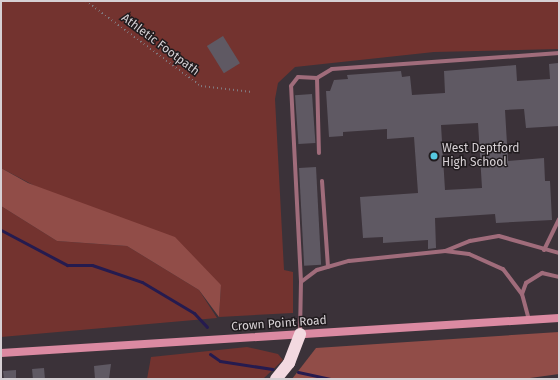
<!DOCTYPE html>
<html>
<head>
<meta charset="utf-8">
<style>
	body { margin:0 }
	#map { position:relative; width:560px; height:380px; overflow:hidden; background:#3b3239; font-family:"Fira Sans",sans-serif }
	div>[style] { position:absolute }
	.green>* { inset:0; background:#73332f }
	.forest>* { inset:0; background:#914d48 }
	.stream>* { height:3px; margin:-1.5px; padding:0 1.5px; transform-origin:1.5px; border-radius:1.5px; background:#251b4f }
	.building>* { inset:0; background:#5f5963; transform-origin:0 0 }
	.path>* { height:1.5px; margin-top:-0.75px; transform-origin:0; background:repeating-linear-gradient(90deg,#81797f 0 1px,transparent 0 4px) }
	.lane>* { height:4px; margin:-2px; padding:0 2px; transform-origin:2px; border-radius:2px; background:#a06c7b }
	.secondary>* { height:8px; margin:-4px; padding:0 4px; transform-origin:4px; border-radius:4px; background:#db8aa2 }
	.highway>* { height:12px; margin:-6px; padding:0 6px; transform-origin:6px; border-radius:6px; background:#f3d9e0 }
	.dots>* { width:11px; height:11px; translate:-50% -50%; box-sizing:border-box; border:2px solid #201b1e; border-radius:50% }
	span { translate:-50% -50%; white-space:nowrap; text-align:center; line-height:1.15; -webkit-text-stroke:3px #201b1e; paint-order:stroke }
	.street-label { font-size:12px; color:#d6d0d4 }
	.poi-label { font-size:12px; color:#d6d0d4 }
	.left { translate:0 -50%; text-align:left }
	.frame { position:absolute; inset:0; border:2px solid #d6d0d4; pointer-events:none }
</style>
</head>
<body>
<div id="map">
	<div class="green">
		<div style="clip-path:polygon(1px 1px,559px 1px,559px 49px,434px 52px,295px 67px,278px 83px,275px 99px,284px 270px,293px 272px,293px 313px,219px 317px,221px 285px,1px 168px)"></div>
		<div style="clip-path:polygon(1px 206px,57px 241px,127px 246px,199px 290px,217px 318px,1px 337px)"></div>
		<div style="clip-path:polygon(247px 347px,278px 354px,283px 360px,263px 379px,147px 379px,151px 357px)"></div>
	</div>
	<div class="forest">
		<div style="clip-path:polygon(1px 168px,28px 183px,175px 237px,221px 285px,219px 317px,199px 290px,127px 246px,57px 241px,1px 206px)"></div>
		<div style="clip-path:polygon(559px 332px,559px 374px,523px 379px,292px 379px,316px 348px)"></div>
	</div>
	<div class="stream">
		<div style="left:1px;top:230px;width:75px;rotate:27.9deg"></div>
		<div style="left:67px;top:265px;width:25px"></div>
		<div style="left:92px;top:265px;width:53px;rotate:18.8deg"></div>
		<div style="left:142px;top:282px;width:61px;rotate:30.8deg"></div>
		<div style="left:194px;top:313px;width:19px;rotate:47deg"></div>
		<div style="left:210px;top:354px;width:12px;rotate:35deg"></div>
		<div style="left:220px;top:361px;width:53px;rotate:8.7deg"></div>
		<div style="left:298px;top:372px;width:33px;rotate:12deg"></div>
	</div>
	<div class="building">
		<div style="left:223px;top:36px;width:32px;height:19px;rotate:58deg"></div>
		<div style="clip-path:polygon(evenodd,558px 63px,559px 126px,526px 128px,524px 109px,505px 110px,508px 161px,544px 158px,545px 181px,550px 181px,552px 220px,496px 223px,495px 214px,435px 218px,436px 248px,428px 249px,428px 240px,383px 243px,383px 237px,363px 238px,360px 197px,418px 193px,414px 137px,387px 139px,387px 129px,343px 132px,343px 136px,329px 137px,326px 91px,330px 91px,334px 80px,348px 79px,347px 75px,401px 71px,402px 77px,410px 76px,412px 95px,445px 93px,444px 71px,516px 65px,517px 81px,550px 79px,549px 64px,558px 63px,478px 123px,482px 188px,445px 190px,441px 125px,478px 123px)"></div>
		<div style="left:312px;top:94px;width:49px;height:17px;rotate:86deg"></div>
		<div style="left:316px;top:167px;width:98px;height:17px;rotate:87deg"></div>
		<div style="clip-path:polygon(111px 364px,109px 379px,95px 379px,94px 366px)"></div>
		<div style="left:44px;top:368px;width:11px;height:12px;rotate:85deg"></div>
		<div style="clip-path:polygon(16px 370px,16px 379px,4px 379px,3px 371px)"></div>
	</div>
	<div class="path">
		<div style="left:86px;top:1px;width:143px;rotate:36.5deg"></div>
		<div style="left:201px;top:86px;width:51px;rotate:6.7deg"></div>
	</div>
	<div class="lane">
		<div style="left:317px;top:78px;width:17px;rotate:-31deg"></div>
		<div style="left:332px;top:69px;width:228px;rotate:-4deg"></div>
		<div style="left:322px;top:181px;width:86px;rotate:86deg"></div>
		<div style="left:544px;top:250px;width:34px;rotate:-64deg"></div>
		<div style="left:445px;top:251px;width:24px;rotate:7deg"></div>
		<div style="left:469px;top:254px;width:37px;rotate:24deg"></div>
		<div style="left:503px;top:269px;width:31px;rotate:53deg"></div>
		<div style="left:301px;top:282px;width:196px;rotate:-92.9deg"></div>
		<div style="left:291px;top:86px;width:11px;rotate:-52deg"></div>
		<div style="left:298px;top:77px;width:19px;rotate:3deg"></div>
		<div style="left:317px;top:78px;width:75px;rotate:88.5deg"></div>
		<div style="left:529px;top:320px;width:27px;rotate:-105deg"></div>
		<div style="left:522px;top:294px;width:12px;rotate:-70deg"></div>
		<div style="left:526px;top:283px;width:19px;rotate:-32deg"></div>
		<div style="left:542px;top:273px;width:17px;rotate:13deg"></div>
		<div style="left:300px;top:333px;width:51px;rotate:-88.9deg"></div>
		<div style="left:301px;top:282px;width:20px;rotate:-37deg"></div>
		<div style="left:317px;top:270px;width:33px;rotate:-16deg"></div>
		<div style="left:349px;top:261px;width:97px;rotate:-5.9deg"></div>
		<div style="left:445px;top:251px;width:27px;rotate:-22deg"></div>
		<div style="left:470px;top:241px;width:29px;rotate:-10deg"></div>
		<div style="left:499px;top:236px;width:62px;rotate:15.8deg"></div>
	</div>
	<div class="secondary">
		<div style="left:1px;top:353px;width:559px;rotate:-3.59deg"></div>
	</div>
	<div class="highway">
		<div style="left:276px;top:379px;width:21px;rotate:-51deg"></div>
		<div style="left:289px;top:363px;width:31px;rotate:-69deg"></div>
	</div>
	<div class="dots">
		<div style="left:434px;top:156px;background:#56c9e1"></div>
	</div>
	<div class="street-label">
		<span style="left:160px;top:45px;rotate:37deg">Athletic Footpath</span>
		<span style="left:279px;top:324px;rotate:-4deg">Crown Point Road</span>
	</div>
	<div class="poi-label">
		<span class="left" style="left:442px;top:156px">West Deptford<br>High School</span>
	</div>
	<div class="frame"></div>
</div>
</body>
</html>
